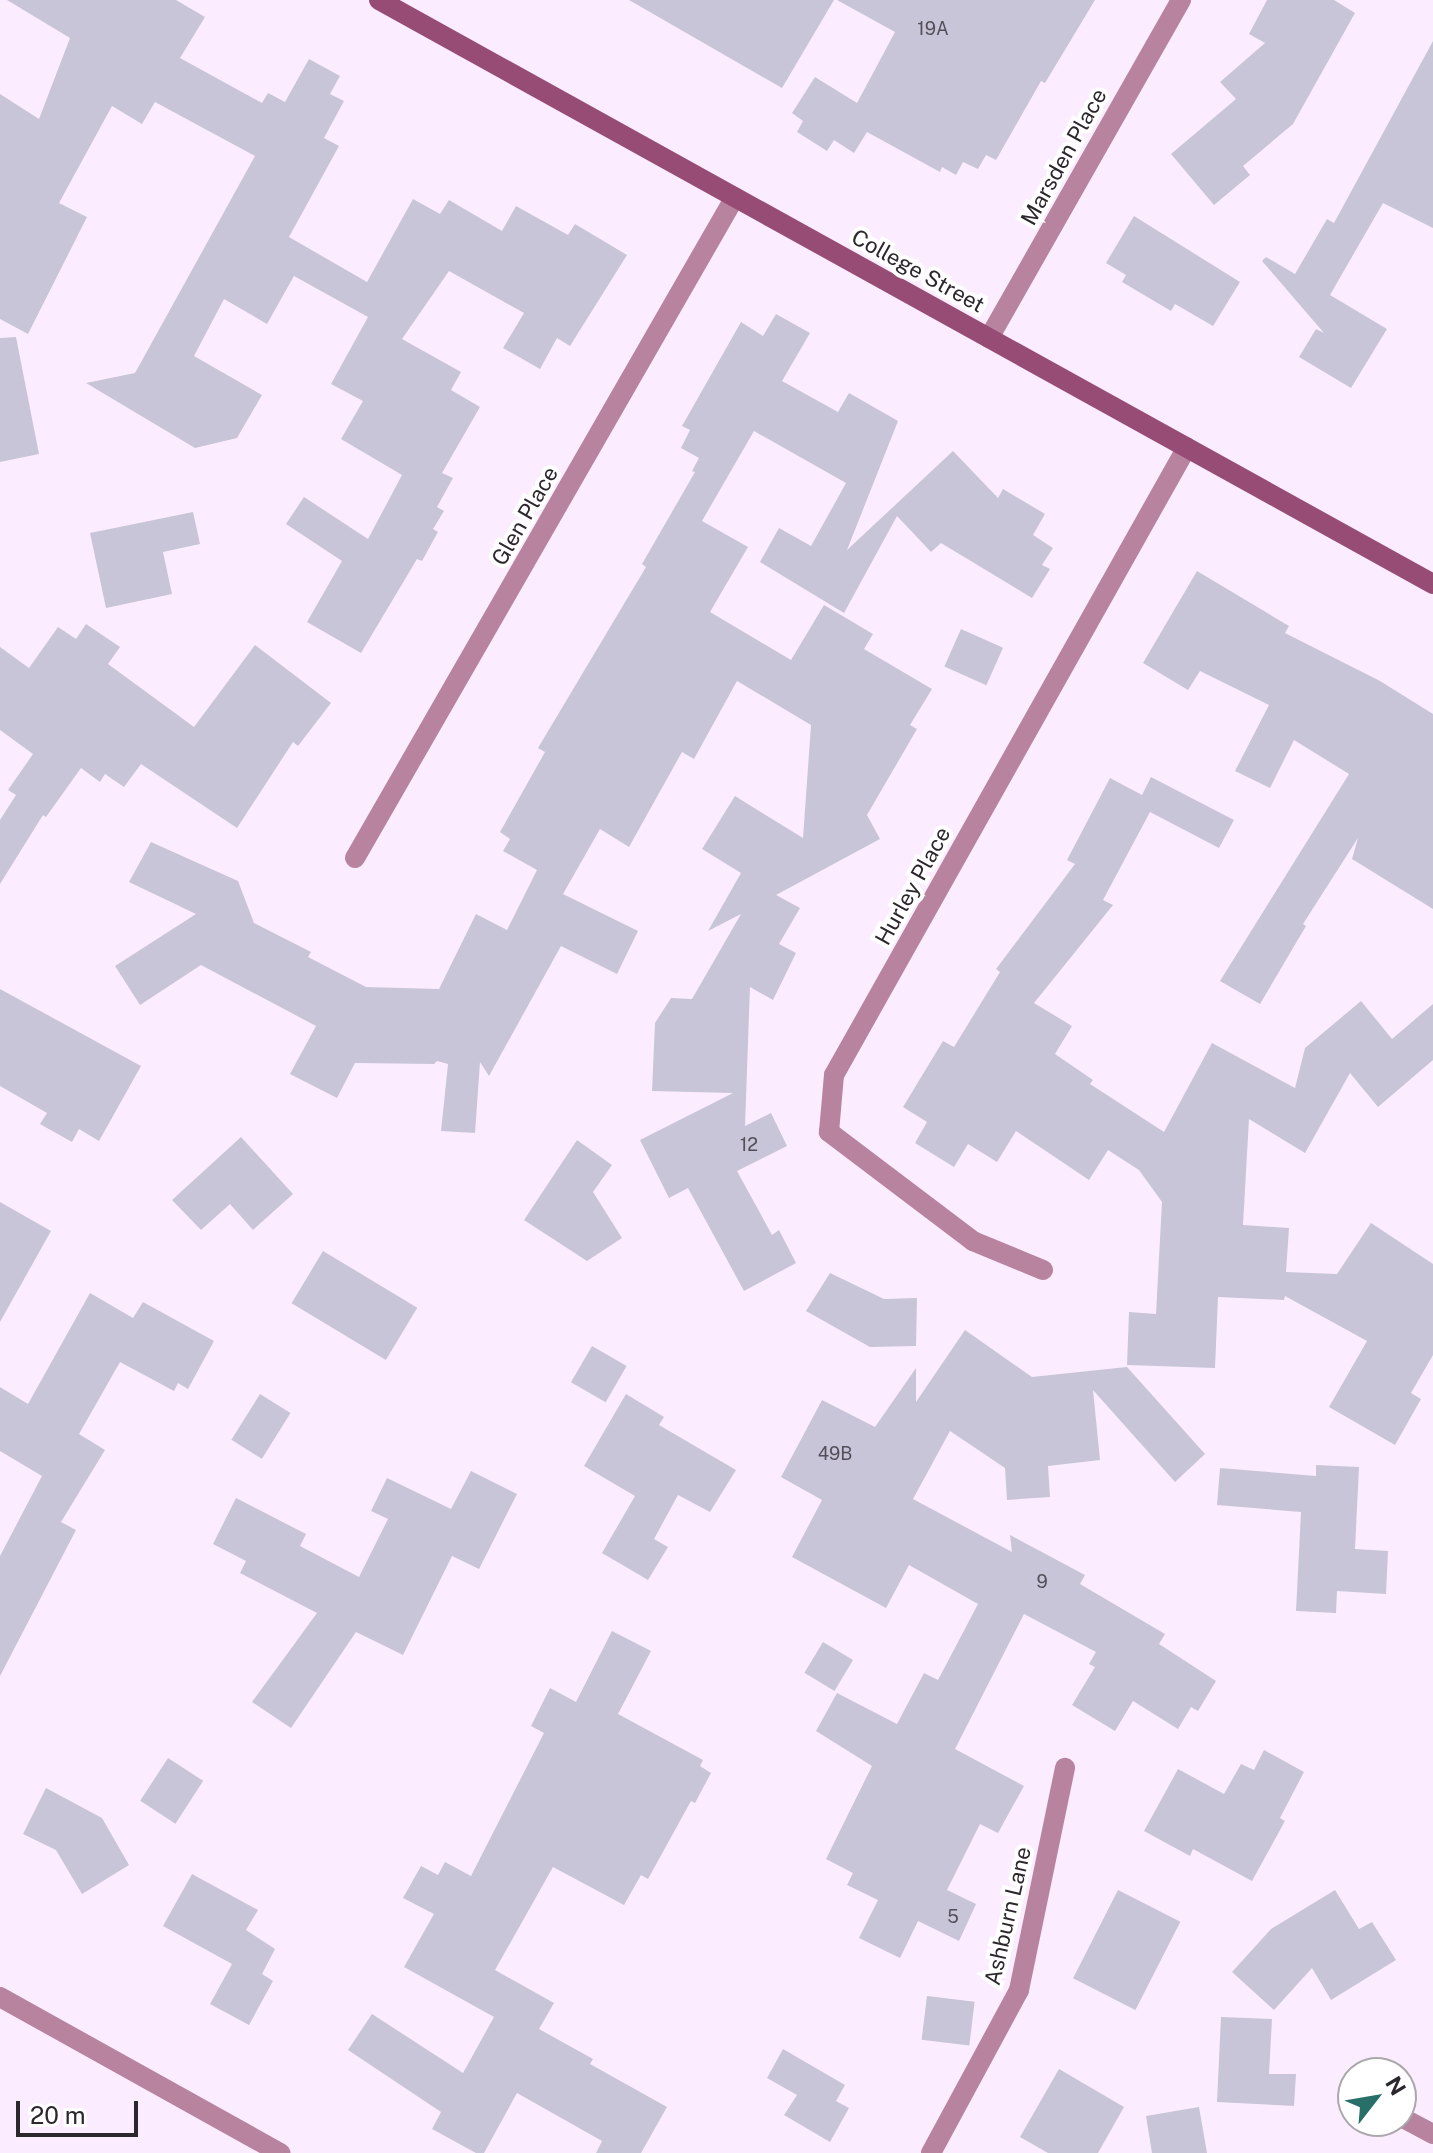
<!DOCTYPE html>
<html>
<head>
<meta charset="utf-8">
<style>
	body { margin:0 }
	#map { position:relative; width:1433px; height:2153px; overflow:hidden; background:#fbedff; font-family:"Public Sans",sans-serif }
	div>[style] { position:absolute }
	.building>* { inset:0; background:#c8c5d9; transform-origin:0 0 }
	.minor>* { height:20px; margin:-10px; padding:0 10px; transform-origin:10px; border-radius:10px; background:#b8839f }
	.secondary>* { height:20px; margin:-10px; padding:0 10px; transform-origin:10px; border-radius:10px; background:#974c76 }
	span { translate:-50% -50%; white-space:nowrap; text-align:center; line-height:1.15; -webkit-text-stroke:8px #fff; paint-order:stroke }
	.number-label { font-size:18px; color:#534e58 }
	.number-label span { -webkit-text-stroke-width:0 }
	.street-label { font-size:22px; color:#2c262d }
	.north { position:absolute; left:1337px; top:2057px; width:80px; height:80px; box-sizing:border-box; background:#fff; border:2px solid #aba8ab; border-radius:50%; rotate:59deg; font-size:22px; font-weight:700; line-height:32px; text-align:center; color:#2c262d }
	.north::after { content:''; display:block; margin:auto; width:28px; height:36px; background:#276f68; clip-path:polygon(50% 0,100% 100%,50% 72%,0 100%) }
	.scale { position:absolute; left:16px; top:2101px; width:122px; height:36px; box-sizing:border-box; border:4px solid #2c262d; border-top:0; padding-left:10px; font-size:24px; line-height:28px; white-space:nowrap; color:#2c262d; -webkit-text-stroke:6px #fff; paint-order:stroke }
</style>
</head>
<body>
<div id="map">
	<div class="building">
		<div style="clip-path:polygon(7px 0,176px 0,205px 17px,180px 58px,262px 103px,268px 93px,285px 102px,309px 59px,340px 76px,330px 94px,344px 101px,324px 138px,339px 146px,289px 237px,367px 282px,413px 199px,440px 214px,449px 200px,502px 231px,516px 206px,568px 235px,575px 224px,627px 255px,570px 346px,557px 338px,540px 369px,503px 348px,524px 313px,449px 271px,402px 339px,461px 372px,451px 390px,480px 407px,442px 473px,453px 478px,437px 507px,444px 511px,433px 529px,438px 532px,422px 561px,417px 559px,361px 653px,307px 622px,342px 561px,286px 524px,304px 497px,368px 539px,402px 475px,341px 439px,363px 401px,331px 384px,368px 317px,294px 276px,267px 324px,224px 299px,194px 356px,262px 395px,237px 438px,195px 448px,86px 383px,135px 373px,255px 156px,155px 102px,142px 124px,112px 106px,59px 203px,87px 217px,28px 334px,0 319px,0 94px,39px 119px,70px 38px)"></div>
		<div style="clip-path:polygon(629px 0,834px 0,782px 88px)"></div>
		<div style="clip-path:polygon(837px 0,1095px 0,1045px 83px,1041px 81px,996px 160px,986px 155px,978px 169px,963px 162px,956px 175px,942px 167px,940px 172px,867px 132px,854px 153px,834px 140px,827px 151px,797px 132px,803px 121px,792px 113px,815px 77px,857px 103px,895px 32px)"></div>
		<div style="clip-path:polygon(1267px 0,1334px 0,1355px 13px,1293px 124px,1243px 166px,1250px 175px,1214px 205px,1171px 154px,1236px 99px,1220px 82px,1265px 43px,1249px 34px)"></div>
		<div style="clip-path:polygon(1433px 41px,1433px 228px,1383px 203px,1330px 295px,1387px 329px,1351px 388px,1299px 357px,1316px 329px,1324px 333px,1262px 261px,1266px 257px,1295px 274px,1327px 219px,1334px 223px)"></div>
		<div style="clip-path:polygon(1134px 216px,1240px 282px,1213px 326px,1175px 304px,1171px 311px,1122px 282px,1126px 275px,1106px 263px)"></div>
		<div style="clip-path:polygon(776px 314px,810px 333px,782px 381px,838px 412px,849px 393px,898px 421px,847px 550px,953px 451px,998px 498px,1003px 489px,1045px 514px,1033px 535px,1053px 548px,1042px 565px,1050px 569px,1032px 598px,941px 543px,931px 552px,897px 516px,844px 613px,760px 562px,779px 528px,811px 546px,846px 483px,754px 431px,702px 521px,748px 547px,710px 612px,791px 660px,824px 605px,873px 634px,864px 649px,932px 689px,910px 725px,917px 729px,867px 815px,880px 839px,776px 895px,800px 908px,779px 944px,796px 953px,773px 1000px,750px 987px,745px 1126px,771px 1113px,787px 1146px,737px 1171px,772px 1235px,779px 1230px,796px 1263px,744px 1291px,688px 1188px,669px 1198px,640px 1140px,733px 1093px,652px 1091px,655px 1023px,671px 998px,692px 999px,741px 914px,708px 931px,741px 873px,702px 849px,735px 796px,803px 838px,811px 725px,737px 681px,694px 759px,682px 752px,629px 847px,600px 829px,563px 894px,638px 931px,617px 974px,561px 946px,489px 1076px,480px 1062px,475px 1133px,441px 1131px,448px 1064px,437px 1061px,434px 1064px,355px 1063px,337px 1098px,290px 1074px,316px 1026px,201px 965px,140px 1005px,115px 966px,196px 914px,129px 882px,151px 842px,238px 881px,254px 923px,311px 952px,308px 957px,366px 987px,439px 989px,476px 914px,507px 930px,537px 870px,503px 851px,510px 839px,500px 832px,545px 752px,538px 748px,646px 567px,642px 564px,695px 472px,692px 471px,699px 458px,681px 448px,690px 430px,682px 426px,741px 322px,763px 336px)"></div>
		<div style="clip-path:polygon(16px 337px,39px 454px,0 462px,0 338px)"></div>
		<div style="clip-path:polygon(193px 512px,200px 544px,163px 552px,172px 594px,106px 608px,90px 533px)"></div>
		<div style="clip-path:polygon(1197px 571px,1289px 626px,1285px 633px,1380px 681px,1433px 714px,1433px 909px,1352px 859px,1358px 838px,1303px 924px,1306px 926px,1260px 1004px,1220px 981px,1349px 774px,1294px 740px,1270px 788px,1235px 771px,1269px 705px,1200px 671px,1188px 690px,1143px 663px)"></div>
		<div style="clip-path:polygon(86px 624px,120px 647px,108px 664px,194px 727px,255px 645px,331px 703px,298px 746px,293px 742px,237px 828px,141px 764px,124px 787px,105px 774px,100px 782px,81px 768px,46px 817px,43px 815px,0 884px,0 820px,16px 795px,8px 790px,33px 754px,0 730px,0 647px,29px 668px,58px 627px,76px 639px)"></div>
		<div style="left:961px;top:629px;width:46px;height:41px;rotate:24deg"></div>
		<div style="clip-path:polygon(1151px 777px,1234px 820px,1219px 848px,1150px 812px,1103px 900px,1113px 905px,1034px 1003px,1072px 1026px,1055px 1054px,1093px 1080px,1090px 1084px,1164px 1132px,1212px 1043px,1295px 1088px,1305px 1048px,1361px 1001px,1392px 1039px,1433px 1004px,1433px 1060px,1378px 1107px,1350px 1073px,1305px 1153px,1249px 1119px,1243px 1225px,1289px 1228px,1286px 1272px,1337px 1274px,1371px 1223px,1433px 1264px,1433px 1355px,1411px 1393px,1421px 1399px,1395px 1445px,1329px 1407px,1367px 1341px,1285px 1296px,1284px 1300px,1218px 1297px,1215px 1368px,1127px 1365px,1129px 1312px,1156px 1314px,1162px 1202px,1139px 1170px,1108px 1150px,1089px 1180px,1016px 1131px,997px 1162px,968px 1144px,954px 1167px,915px 1143px,927px 1122px,903px 1107px,943px 1041px,954px 1047px,1000px 972px,996px 969px,1075px 864px,1067px 860px,1110px 778px,1142px 795px)"></div>
		<div style="clip-path:polygon(0 989px,141px 1066px,99px 1141px,79px 1129px,72px 1142px,40px 1124px,47px 1113px,0 1086px)"></div>
		<div style="clip-path:polygon(241px 1137px,293px 1194px,253px 1230px,230px 1204px,201px 1230px,172px 1200px)"></div>
		<div style="clip-path:polygon(577px 1140px,612px 1165px,593px 1192px,622px 1238px,587px 1261px,524px 1220px)"></div>
		<div style="clip-path:polygon(0 1202px,51px 1231px,0 1322px)"></div>
		<div style="left:323px;top:1251px;width:110px;height:61px;rotate:31deg"></div>
		<div style="clip-path:polygon(830px 1273px,884px 1299px,917px 1298px,916px 1346px,870px 1347px,806px 1311px)"></div>
		<div style="clip-path:polygon(90px 1293px,133px 1318px,143px 1302px,214px 1341px,188px 1389px,178px 1383px,174px 1391px,120px 1362px,79px 1434px,105px 1450px,61px 1522px,76px 1530px,0 1676px,0 1556px,42px 1476px,0 1451px,0 1387px,28px 1404px)"></div>
		<div style="clip-path:polygon(965px 1330px,1032px 1377px,1127px 1367px,1205px 1454px,1175px 1482px,1093px 1390px,1100px 1460px,1048px 1466px,1050px 1497px,1007px 1500px,1005px 1468px,950px 1431px,913px 1499px,1012px 1552px,1010px 1535px,1085px 1575px,1080px 1584px,1165px 1634px,1159px 1644px,1216px 1681px,1198px 1711px,1191px 1707px,1178px 1729px,1133px 1701px,1115px 1731px,1072px 1705px,1095px 1667px,1089px 1664px,1096px 1652px,1024px 1614px,955px 1749px,1024px 1786px,998px 1833px,980px 1824px,947px 1890px,976px 1904px,959px 1941px,918px 1921px,900px 1958px,859px 1938px,878px 1900px,847px 1885px,853px 1873px,826px 1859px,872px 1766px,816px 1731px,837px 1693px,897px 1724px,924px 1673px,938px 1680px,978px 1604px,909px 1565px,886px 1608px,792px 1557px,822px 1500px,781px 1477px,822px 1400px,875px 1427px,916px 1368px,916px 1402px)"></div>
		<div style="left:592px;top:1346px;width:40px;height:42px;rotate:30deg"></div>
		<div style="left:260px;top:1394px;width:36px;height:54px;rotate:32deg"></div>
		<div style="clip-path:polygon(626px 1394px,664px 1417px,659px 1425px,736px 1470px,710px 1512px,678px 1495px,654px 1539px,668px 1547px,648px 1580px,602px 1553px,635px 1496px,584px 1466px)"></div>
		<div style="clip-path:polygon(1316px 1465px,1359px 1467px,1355px 1549px,1388px 1551px,1386px 1594px,1337px 1591px,1336px 1613px,1296px 1611px,1301px 1512px,1217px 1505px,1220px 1468px,1316px 1476px)"></div>
		<div style="clip-path:polygon(471px 1471px,517px 1494px,479px 1569px,452px 1556px,403px 1655px,356px 1632px,291px 1728px,252px 1702px,317px 1613px,240px 1573px,246px 1561px,213px 1544px,236px 1498px,306px 1534px,300px 1546px,359px 1577px,388px 1519px,371px 1511px,387px 1478px,451px 1509px)"></div>
		<div style="clip-path:polygon(612px 1631px,651px 1651px,618px 1714px,703px 1760px,700px 1766px,711px 1773px,695px 1803px,691px 1801px,648px 1879px,641px 1875px,624px 1905px,553px 1867px,495px 1970px,554px 2003px,539px 2029px,593px 2059px,590px 2064px,667px 2107px,641px 2153px,596px 2153px,602px 2141px,517px 2093px,484px 2153px,476px 2153px,432px 2129px,441px 2112px,348px 2050px,372px 2014px,463px 2073px,494px 2017px,404px 1967px,434px 1914px,403px 1898px,421px 1866px,438px 1875px,445px 1862px,471px 1876px,544px 1733px,531px 1726px,550px 1688px,576px 1702px)"></div>
		<div style="left:823px;top:1642px;width:35px;height:36px;rotate:31deg"></div>
		<div style="clip-path:polygon(1264px 1750px,1304px 1772px,1280px 1818px,1285px 1821px,1252px 1881px,1193px 1849px,1190px 1856px,1144px 1831px,1178px 1769px,1224px 1794px,1241px 1764px,1254px 1770px)"></div>
		<div style="left:168px;top:1758px;width:42px;height:51px;rotate:33deg"></div>
		<div style="clip-path:polygon(46px 1788px,102px 1818px,129px 1865px,82px 1894px,56px 1850px,23px 1834px)"></div>
		<div style="clip-path:polygon(192px 1874px,258px 1910px,246px 1930px,275px 1949px,262px 1974px,273px 1981px,249px 2025px,210px 2004px,232px 1964px,163px 1926px)"></div>
		<div style="left:1118px;top:1890px;width:70px;height:99px;rotate:27deg"></div>
		<div style="clip-path:polygon(1335px 1890px,1359px 1929px,1372px 1922px,1396px 1960px,1331px 2000px,1312px 1968px,1274px 2010px,1232px 1972px,1271px 1929px)"></div>
		<div style="left:927px;top:1996px;width:48px;height:44px;rotate:7deg"></div>
		<div style="clip-path:polygon(1221px 2017px,1272px 2019px,1269px 2074px,1296px 2074px,1294px 2106px,1217px 2102px)"></div>
		<div style="clip-path:polygon(783px 2049px,845px 2085px,836px 2101px,849px 2108px,830px 2142px,784px 2115px,797px 2095px,767px 2078px)"></div>
		<div style="clip-path:polygon(1059px 2069px,1124px 2107px,1098px 2153px,1048px 2153px,1020px 2137px)"></div>
		<div style="clip-path:polygon(1199px 2107px,1207px 2153px,1152px 2153px,1146px 2116px)"></div>
	</div>
	<div class="minor">
		<div style="left:989px;top:338px;width:389px;rotate:-60.4deg"></div>
		<div style="left:355px;top:858px;width:762px;rotate:-60.11deg"></div>
		<div style="left:1043px;top:1270px;width:76px;rotate:-157.5deg"></div>
		<div style="left:973px;top:1241px;width:181px;rotate:-142.9deg"></div>
		<div style="left:829px;top:1132px;width:57px;rotate:-85deg"></div>
		<div style="left:834px;top:1075px;width:720px;rotate:-60.66deg"></div>
		<div style="left:0;top:1997px;width:321px;rotate:29.1deg"></div>
		<div style="left:1401px;top:2117px;width:36px;rotate:28deg"></div>
		<div style="left:931px;top:2153px;width:185px;rotate:-61.6deg"></div>
		<div style="left:1019px;top:1990px;width:227px;rotate:-78.3deg"></div>
	</div>
	<div class="secondary">
		<div style="left:379px;top:0;width:1205px;rotate:28.99deg"></div>
	</div>
	<div class="number-label">
		<span style="left:933px;top:29px">19A</span>
		<span style="left:749px;top:1145px">12</span>
		<span style="left:835px;top:1454px">49B</span>
		<span style="left:1042px;top:1582px">9</span>
		<span style="left:953px;top:1917px">5</span>
	</div>
	<div class="street-label">
		<span style="left:1064px;top:157px;rotate:-61deg">Marsden Place</span>
		<span style="left:918px;top:271px;rotate:29deg">College Street</span>
		<span style="left:525px;top:516px;rotate:-60deg">Glen Place</span>
		<span style="left:913px;top:886px;rotate:-61deg">Hurley Place</span>
		<span style="left:1008px;top:1916px;rotate:-77deg">Ashburn Lane</span>
	</div>
	<div class="north">N</div>
	<div class="scale">20 m</div>
</div>
</body>
</html>
